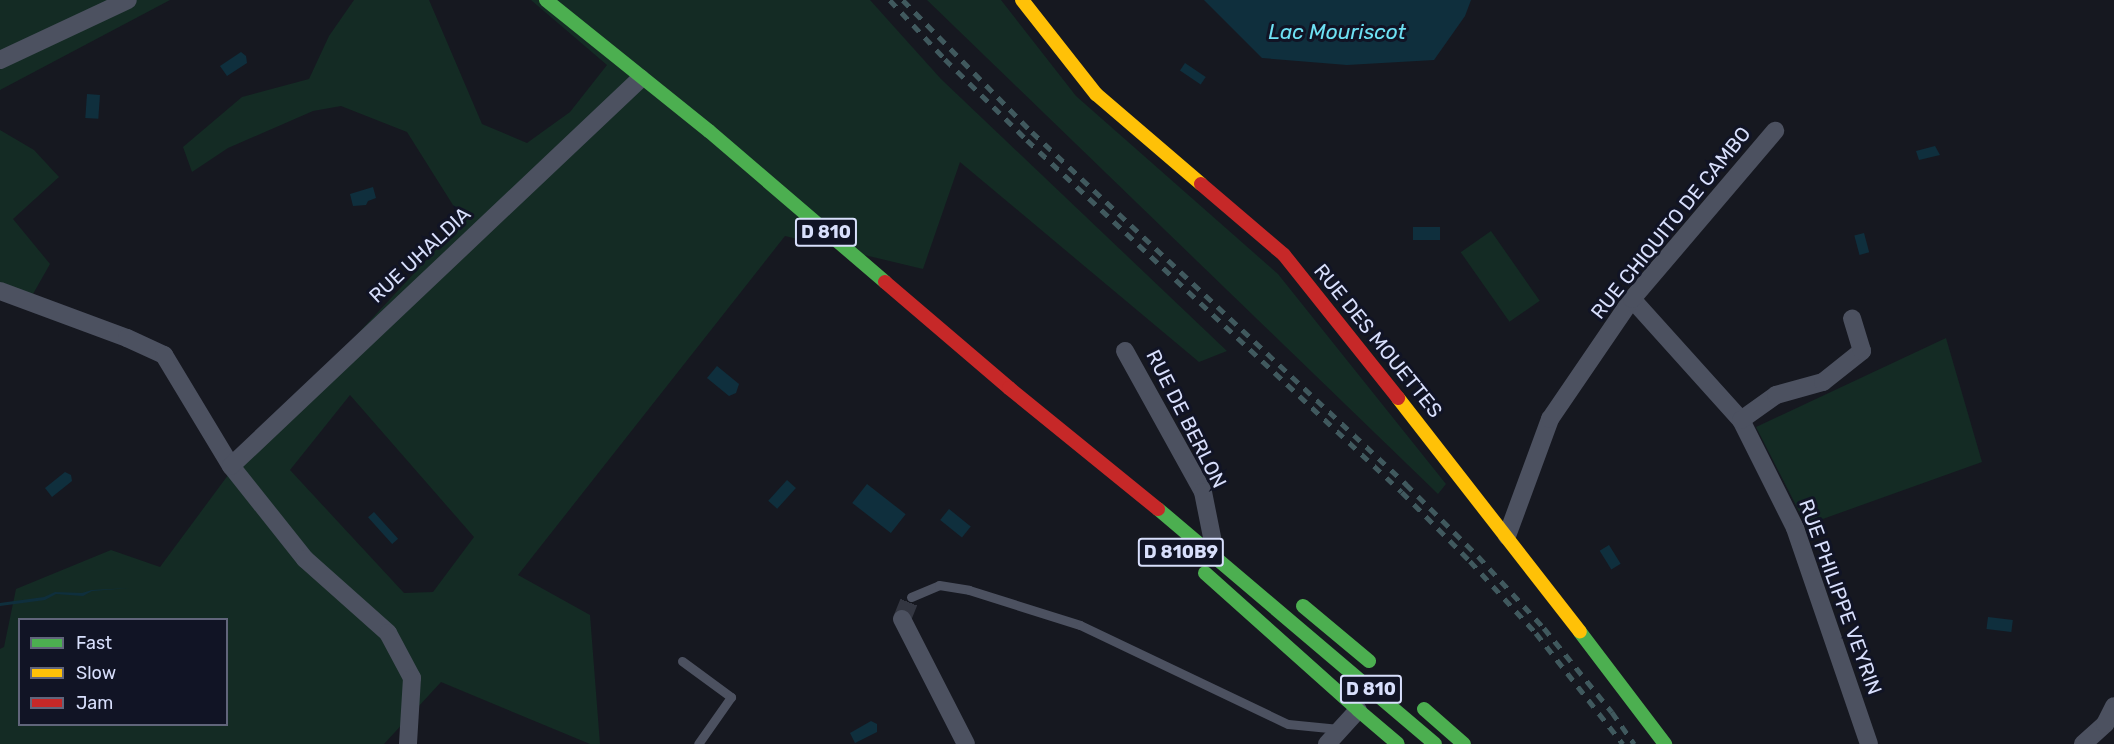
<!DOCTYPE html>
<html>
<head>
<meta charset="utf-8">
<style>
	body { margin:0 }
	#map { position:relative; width:2114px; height:744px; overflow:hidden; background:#161820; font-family:Rubik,sans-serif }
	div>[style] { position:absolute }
	.green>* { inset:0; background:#142b24; transform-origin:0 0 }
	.water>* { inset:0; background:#0f2f3d; transform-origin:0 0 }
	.street-tunnel>* { height:18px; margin-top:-9px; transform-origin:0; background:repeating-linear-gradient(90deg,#333641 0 18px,transparent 0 27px) }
	.lane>* { height:9px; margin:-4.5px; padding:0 4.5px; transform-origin:4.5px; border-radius:4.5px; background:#4c5160 }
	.street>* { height:18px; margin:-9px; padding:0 9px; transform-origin:9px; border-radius:9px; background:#4c5160 }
	.fast>* { height:14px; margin:-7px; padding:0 7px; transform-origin:7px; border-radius:7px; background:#4caf50 }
	.slow>* { height:14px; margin:-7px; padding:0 7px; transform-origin:7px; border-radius:7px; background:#ffc107 }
	.jam>* { height:14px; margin:-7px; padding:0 7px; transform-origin:7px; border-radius:7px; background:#c62828 }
	.rail>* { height:4.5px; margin-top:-2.25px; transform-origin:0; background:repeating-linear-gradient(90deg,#40595e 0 9px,transparent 0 17px) }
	span { translate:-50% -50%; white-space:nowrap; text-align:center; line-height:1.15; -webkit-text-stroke:6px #111425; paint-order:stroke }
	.shield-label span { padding:2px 4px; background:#111425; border:2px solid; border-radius:4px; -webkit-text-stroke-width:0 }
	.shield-label { font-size:18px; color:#d8dffc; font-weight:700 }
	.street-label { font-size:20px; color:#d8dffc }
	.water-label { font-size:21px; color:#6ee1f4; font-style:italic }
	.legend { position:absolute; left:18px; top:618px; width:210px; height:108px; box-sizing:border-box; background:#111425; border:2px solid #61657b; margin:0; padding:8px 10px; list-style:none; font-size:18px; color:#d8dffc }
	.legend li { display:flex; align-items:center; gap:12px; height:30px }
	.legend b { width:30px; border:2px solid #61657b }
</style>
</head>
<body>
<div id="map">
	<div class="green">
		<div style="clip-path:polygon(0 0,170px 0,0 90px)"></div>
		<div style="clip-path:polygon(evenodd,354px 0,429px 0,482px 124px,527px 143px,570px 112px,607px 65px,531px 0,870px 0,941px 79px,1227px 351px,1199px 362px,960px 162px,923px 269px,785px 236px,518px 575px,590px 615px,600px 744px,590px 744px,441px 682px,384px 744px,0 744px,0 649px,4px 647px,16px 589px,111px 550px,160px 567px,237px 463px,463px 221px,407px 132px,341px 106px,313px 111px,228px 148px,192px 172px,183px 147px,242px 97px,309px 79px,329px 36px,354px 0,350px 395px,474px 537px,433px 592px,404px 593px,290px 470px,350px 395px,354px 0,20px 620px,226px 620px,226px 724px,20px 724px,20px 620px)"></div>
		<div style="clip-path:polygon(927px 0,1001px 0,1076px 96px,1278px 274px,1446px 484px,1438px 494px)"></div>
		<div style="clip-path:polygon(0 130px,34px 150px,59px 177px,13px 219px,50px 264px,33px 294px,0 284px)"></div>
		<div style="left:1491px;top:231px;width:85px;height:37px;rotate:55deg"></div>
		<div style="clip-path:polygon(1946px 338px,1982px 462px,1806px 525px,1756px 427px)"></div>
	</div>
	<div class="water">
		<div style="clip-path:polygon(1204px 0,1471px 0,1465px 16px,1434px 60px,1347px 65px,1262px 58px)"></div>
		<div style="clip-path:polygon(241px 52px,246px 56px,247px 63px,227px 76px,220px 66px)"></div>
		<div style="left:1185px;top:63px;width:25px;height:9px;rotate:34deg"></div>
		<div style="left:87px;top:94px;width:13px;height:24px;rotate:4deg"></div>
		<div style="clip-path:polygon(1935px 146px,1940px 155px,1919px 160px,1916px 151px)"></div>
		<div style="clip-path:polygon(373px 187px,376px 198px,368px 201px,366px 205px,353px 206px,350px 194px)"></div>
		<div style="left:1413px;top:227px;width:27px;height:13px"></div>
		<div style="left:1864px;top:233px;width:20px;height:10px;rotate:75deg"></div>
		<div style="clip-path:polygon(717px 366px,739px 384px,736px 393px,729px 396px,707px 378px)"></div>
		<div style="clip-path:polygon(65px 472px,71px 475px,72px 481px,52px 497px,45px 488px)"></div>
		<div style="left:787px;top:480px;width:12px;height:28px;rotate:42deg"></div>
		<div style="left:867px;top:484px;width:49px;height:24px;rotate:38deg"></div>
		<div style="left:949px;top:509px;width:28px;height:14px;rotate:39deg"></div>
		<div style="left:374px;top:512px;width:36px;height:8px;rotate:48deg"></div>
		<div style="left:1609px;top:545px;width:22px;height:11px;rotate:58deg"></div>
		<div style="clip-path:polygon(130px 588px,92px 591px,83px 596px,56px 594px,45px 600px,0 606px,0 603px,44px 597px,55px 592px,82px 593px,92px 590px)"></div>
		<div style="left:1988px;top:617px;width:25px;height:12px;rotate:7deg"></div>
		<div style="clip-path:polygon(871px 721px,877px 724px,877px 732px,855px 743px,850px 733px)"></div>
	</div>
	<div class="street-tunnel">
		<div style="left:902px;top:619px;width:24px;rotate:-68deg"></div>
	</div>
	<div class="lane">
		<div style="left:911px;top:597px;width:30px;rotate:-23deg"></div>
		<div style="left:939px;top:585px;width:30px;rotate:9deg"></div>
		<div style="left:969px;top:590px;width:116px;rotate:17.5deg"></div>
		<div style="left:1080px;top:625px;width:230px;rotate:25.5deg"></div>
		<div style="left:1288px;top:724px;width:51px;rotate:5.6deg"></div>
		<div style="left:682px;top:661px;width:61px;rotate:36.3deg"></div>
		<div style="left:731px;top:697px;width:57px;rotate:125.1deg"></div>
	</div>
	<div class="street">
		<div style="left:0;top:60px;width:141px;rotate:-25.1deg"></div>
		<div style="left:0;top:291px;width:135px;rotate:20.3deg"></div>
		<div style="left:127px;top:338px;width:41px;rotate:24.7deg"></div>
		<div style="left:164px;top:355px;width:130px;rotate:58.9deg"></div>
		<div style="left:231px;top:466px;width:119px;rotate:51.5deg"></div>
		<div style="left:305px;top:559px;width:111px;rotate:41.7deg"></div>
		<div style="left:388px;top:633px;width:51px;rotate:61.9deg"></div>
		<div style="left:412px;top:678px;width:66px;rotate:93.5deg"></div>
		<div style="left:1632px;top:299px;width:163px;rotate:48deg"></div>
		<div style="left:1741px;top:420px;width:121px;rotate:63.4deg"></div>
		<div style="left:1795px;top:528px;width:228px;rotate:71.1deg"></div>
		<div style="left:1125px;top:351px;width:161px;rotate:61deg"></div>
		<div style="left:1203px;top:492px;width:51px;rotate:78.7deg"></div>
		<div style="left:1741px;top:420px;width:43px;rotate:-35.5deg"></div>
		<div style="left:1776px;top:395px;width:49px;rotate:-15.5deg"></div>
		<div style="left:1823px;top:382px;width:50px;rotate:-38.5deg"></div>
		<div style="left:1862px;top:351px;width:34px;rotate:-107deg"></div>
		<div style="left:231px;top:466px;width:564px;rotate:-43.42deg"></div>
		<div style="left:1507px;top:536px;width:125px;rotate:-69.8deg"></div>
		<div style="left:1550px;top:419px;width:145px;rotate:-55.7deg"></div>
		<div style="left:1632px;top:299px;width:221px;rotate:-49.6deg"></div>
		<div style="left:902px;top:619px;width:140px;rotate:62.9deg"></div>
		<div style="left:1327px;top:744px;width:46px;rotate:-47.6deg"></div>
		<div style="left:2083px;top:744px;width:30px;rotate:-42deg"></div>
		<div style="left:2105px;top:724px;width:20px;rotate:-63deg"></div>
	</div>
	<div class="fast">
		<div style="left:546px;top:0;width:209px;rotate:38.8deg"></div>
		<div style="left:709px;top:131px;width:232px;rotate:40.6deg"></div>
		<div style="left:1158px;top:509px;width:363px;rotate:40.3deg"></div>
		<div style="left:1205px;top:573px;width:205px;rotate:41.8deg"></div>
		<div style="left:1303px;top:606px;width:86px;rotate:39.8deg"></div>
		<div style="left:1580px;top:632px;width:141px;rotate:52.8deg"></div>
		<div style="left:1424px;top:709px;width:53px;rotate:41.2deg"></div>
		<div style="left:1358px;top:710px;width:52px;rotate:40.4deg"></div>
	</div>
	<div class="slow">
		<div style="left:1022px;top:0;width:120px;rotate:51.8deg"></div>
		<div style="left:1096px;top:94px;width:138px;rotate:40.6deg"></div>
		<div style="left:1398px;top:398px;width:296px;rotate:52.1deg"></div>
	</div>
	<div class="jam">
		<div style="left:1201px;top:184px;width:109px;rotate:40.5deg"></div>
		<div style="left:1284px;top:255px;width:183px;rotate:51.4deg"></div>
		<div style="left:885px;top:282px;width:163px;rotate:40.5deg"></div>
		<div style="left:1009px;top:388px;width:192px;rotate:39.1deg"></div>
	</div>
	<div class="rail">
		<div style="left:890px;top:0;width:81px;rotate:47deg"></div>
		<div style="left:945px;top:59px;width:115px;rotate:44.6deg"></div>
		<div style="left:1027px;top:140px;width:514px;rotate:43.19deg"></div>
		<div style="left:1402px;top:492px;width:97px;rotate:45.4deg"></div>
		<div style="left:1470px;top:561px;width:98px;rotate:47.5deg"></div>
		<div style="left:1536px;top:633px;width:141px;rotate:51.9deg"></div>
		<div style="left:903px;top:0;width:185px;rotate:45.7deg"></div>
		<div style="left:1032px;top:132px;width:514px;rotate:43.26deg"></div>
		<div style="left:1406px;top:484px;width:102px;rotate:45deg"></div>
		<div style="left:1478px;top:556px;width:98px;rotate:47.5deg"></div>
		<div style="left:1544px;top:628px;width:108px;rotate:51deg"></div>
		<div style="left:1612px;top:712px;width:39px;rotate:55deg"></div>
	</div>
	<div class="shield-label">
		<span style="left:826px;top:232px">D 810</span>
		<span style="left:1181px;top:552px">D 810B9</span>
		<span style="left:1371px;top:689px">D 810</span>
	</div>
	<div class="street-label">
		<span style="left:1671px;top:223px;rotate:-51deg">RUE CHIQUITO DE CAMBO</span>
		<span style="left:420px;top:255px;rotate:-43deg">RUE UHALDIA</span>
		<span style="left:1378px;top:341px;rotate:51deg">RUE DES MOUETTES</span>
		<span style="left:1186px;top:419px;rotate:63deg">RUE DE BERLON</span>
		<span style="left:1840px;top:597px;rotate:70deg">RUE PHILIPPE VEYRIN</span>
	</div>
	<div class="water-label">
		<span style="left:1337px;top:32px">Lac Mouriscot</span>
	</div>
	<ul class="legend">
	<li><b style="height:8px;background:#4caf50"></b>Fast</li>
	<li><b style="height:8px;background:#ffc107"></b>Slow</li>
	<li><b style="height:8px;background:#c62828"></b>Jam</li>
	</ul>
</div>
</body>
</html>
